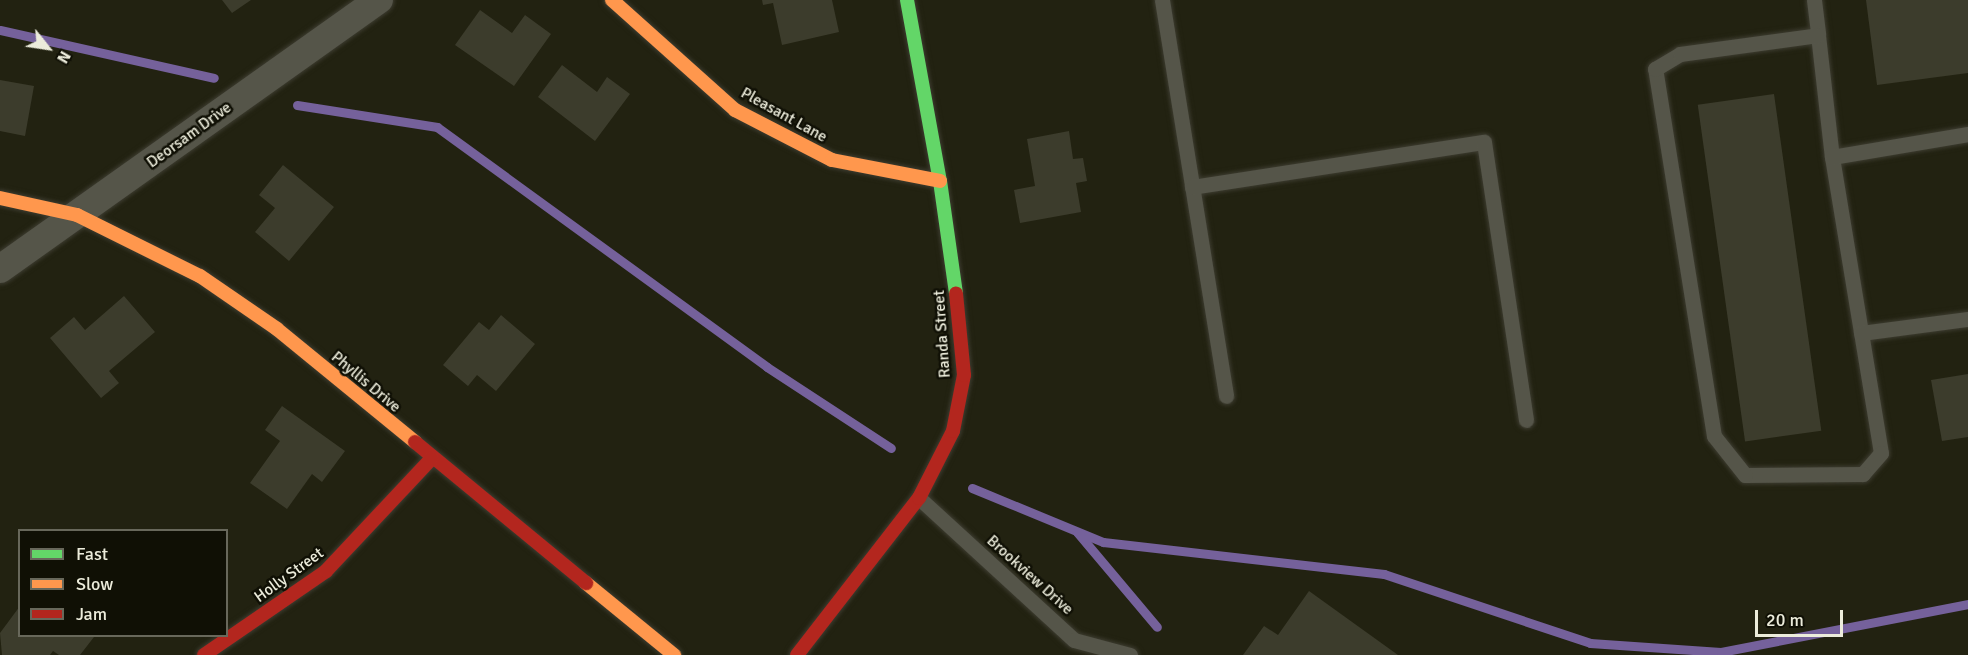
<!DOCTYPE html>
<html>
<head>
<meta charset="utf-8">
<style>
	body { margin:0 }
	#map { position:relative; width:1968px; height:655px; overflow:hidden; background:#221; font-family:Signika,sans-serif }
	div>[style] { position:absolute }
	.stream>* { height:9px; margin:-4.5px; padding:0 4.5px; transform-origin:4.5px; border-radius:4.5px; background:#75619b }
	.building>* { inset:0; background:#3c3c2c; transform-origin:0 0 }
	.roads { filter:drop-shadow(0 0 2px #3d3c30) drop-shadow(0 0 2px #3d3c30) }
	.lane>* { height:15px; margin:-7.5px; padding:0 7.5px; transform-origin:7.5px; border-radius:7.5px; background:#555549 }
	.street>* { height:28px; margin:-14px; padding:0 14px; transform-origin:14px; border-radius:14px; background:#555549 }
	.fast>* { height:14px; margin:-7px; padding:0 7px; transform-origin:7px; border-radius:7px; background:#63d668 }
	.slow>* { height:14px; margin:-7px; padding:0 7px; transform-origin:7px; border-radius:7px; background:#ff974d }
	.jam>* { height:14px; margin:-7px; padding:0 7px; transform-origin:7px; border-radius:7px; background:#b3261e }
	span { translate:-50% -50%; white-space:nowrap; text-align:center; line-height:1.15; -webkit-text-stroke:5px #101005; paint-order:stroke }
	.street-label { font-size:16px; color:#ececdb }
	.legend { position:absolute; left:18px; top:529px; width:210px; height:108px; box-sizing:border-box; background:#101005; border:2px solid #68685b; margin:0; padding:8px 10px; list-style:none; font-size:18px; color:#ececdb }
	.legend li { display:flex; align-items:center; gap:12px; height:30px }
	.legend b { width:30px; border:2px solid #68685b }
	.north { position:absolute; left:18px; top:18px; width:60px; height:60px; -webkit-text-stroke:4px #101005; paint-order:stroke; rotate:120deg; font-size:16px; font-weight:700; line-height:24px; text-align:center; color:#ececdb }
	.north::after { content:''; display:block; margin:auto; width:21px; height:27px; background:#ececdb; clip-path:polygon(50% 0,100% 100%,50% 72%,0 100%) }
	.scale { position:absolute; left:1755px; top:610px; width:88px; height:27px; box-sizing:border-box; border:3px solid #ececdb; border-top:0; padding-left:8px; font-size:18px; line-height:21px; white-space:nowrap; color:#ececdb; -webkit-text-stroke:4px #101005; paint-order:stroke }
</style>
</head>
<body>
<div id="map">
	<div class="stream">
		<div style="left:0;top:30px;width:219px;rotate:12.6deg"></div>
		<div style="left:297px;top:105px;width:142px;rotate:8.9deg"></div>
		<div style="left:437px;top:127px;width:408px;rotate:36deg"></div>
		<div style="left:767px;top:367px;width:148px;rotate:33.2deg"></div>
		<div style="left:972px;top:488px;width:142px;rotate:22.4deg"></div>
		<div style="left:1103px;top:542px;width:283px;rotate:6.5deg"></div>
		<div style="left:1384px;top:574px;width:217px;rotate:18.5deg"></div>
		<div style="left:1590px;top:643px;width:131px;rotate:3.9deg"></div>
		<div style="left:1721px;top:652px;width:252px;rotate:-11deg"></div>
		<div style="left:1077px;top:532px;width:124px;rotate:49.9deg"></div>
	</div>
	<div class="building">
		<div style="clip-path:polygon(222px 0,251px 0,232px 13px)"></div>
		<div style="clip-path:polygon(762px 0,832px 0,839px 32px,782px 45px,773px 3px,763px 5px)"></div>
		<div style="clip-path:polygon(1866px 0,1968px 0,1968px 73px,1877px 85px)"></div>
		<div style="clip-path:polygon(480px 10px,512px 33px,525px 15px,551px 34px,514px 86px,455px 45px)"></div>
		<div style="clip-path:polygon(562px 65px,597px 92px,607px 77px,630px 94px,595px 141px,538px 97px)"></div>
		<div style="clip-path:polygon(0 80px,34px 86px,25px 136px,0 131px)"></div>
		<div style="left:1774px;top:94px;width:340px;height:77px;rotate:82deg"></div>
		<div style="clip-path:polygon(1069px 131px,1073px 159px,1083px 158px,1087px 181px,1076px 183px,1081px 212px,1020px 223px,1014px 190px,1035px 186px,1027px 139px)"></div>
		<div style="clip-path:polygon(283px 165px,334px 207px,289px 261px,255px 232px,275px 208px,259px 195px)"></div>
		<div style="clip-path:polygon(124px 296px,155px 332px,109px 371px,119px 383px,101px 398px,50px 338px,74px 317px,85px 330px)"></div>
		<div style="clip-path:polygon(501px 315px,535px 344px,496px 391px,477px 375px,468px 386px,443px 365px,479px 322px,489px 330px)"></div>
		<div style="clip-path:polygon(1968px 374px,1968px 437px,1942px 441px,1931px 380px)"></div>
		<div style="clip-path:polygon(282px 406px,345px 451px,322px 482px,312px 474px,287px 509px,250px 483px,280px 441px,265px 430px)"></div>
		<div style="clip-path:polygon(1309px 591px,1398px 655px,1243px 655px,1264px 626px,1278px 635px)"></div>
		<div style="clip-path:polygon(20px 606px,20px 636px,94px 637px,80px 655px,59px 655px,53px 651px,50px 655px,2px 655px,0 633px)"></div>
	</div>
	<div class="roads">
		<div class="lane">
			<div style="left:1162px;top:0;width:401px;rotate:80.8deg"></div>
			<div style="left:1814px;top:0;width:35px;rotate:83deg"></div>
			<div style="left:1818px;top:35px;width:123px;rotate:83.5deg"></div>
			<div style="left:1832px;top:157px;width:300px;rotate:80.6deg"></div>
			<div style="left:1881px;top:453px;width:28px;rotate:131deg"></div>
			<div style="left:1863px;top:474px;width:118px;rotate:179.5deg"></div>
			<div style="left:1745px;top:475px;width:50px;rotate:-128.5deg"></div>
			<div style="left:1714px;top:436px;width:372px;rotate:-99.1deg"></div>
			<div style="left:1655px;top:69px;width:29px;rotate:-31deg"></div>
			<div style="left:1680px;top:54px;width:139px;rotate:-7.8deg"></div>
			<div style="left:1832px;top:157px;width:138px;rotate:-9.6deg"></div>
			<div style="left:1192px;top:187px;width:295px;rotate:-8.8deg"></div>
			<div style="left:1484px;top:142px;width:281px;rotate:81.4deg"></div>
			<div style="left:1861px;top:333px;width:108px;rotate:-7.5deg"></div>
			<div style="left:919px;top:498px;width:210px;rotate:42.5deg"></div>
			<div style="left:1074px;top:640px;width:58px;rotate:15deg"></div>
		</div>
		<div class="street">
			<div style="left:0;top:269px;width:465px;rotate:-35.4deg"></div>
		</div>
		<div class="fast">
			<div style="left:907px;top:0;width:184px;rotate:79.7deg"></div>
			<div style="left:940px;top:181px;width:113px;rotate:81.9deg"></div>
		</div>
		<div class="slow">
			<div style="left:612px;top:0;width:165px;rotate:41.8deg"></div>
			<div style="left:735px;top:110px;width:109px;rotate:27.3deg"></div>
			<div style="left:832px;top:160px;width:110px;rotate:11deg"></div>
			<div style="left:0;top:198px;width:79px;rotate:12.4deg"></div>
			<div style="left:77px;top:215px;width:137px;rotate:26.4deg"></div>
			<div style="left:200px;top:276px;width:93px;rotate:34.5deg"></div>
			<div style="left:277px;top:329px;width:178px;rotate:39.3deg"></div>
			<div style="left:586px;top:583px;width:114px;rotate:39.3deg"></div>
		</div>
		<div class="jam">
			<div style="left:415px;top:442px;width:222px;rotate:39.5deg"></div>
			<div style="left:204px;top:655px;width:148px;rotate:-34.5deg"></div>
			<div style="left:326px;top:571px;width:155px;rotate:-46.8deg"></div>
			<div style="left:797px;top:655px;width:199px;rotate:-52.2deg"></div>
			<div style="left:919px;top:498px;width:75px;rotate:-63.1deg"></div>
			<div style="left:953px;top:431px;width:57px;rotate:-78.9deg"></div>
			<div style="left:964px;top:375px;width:82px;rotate:-95.6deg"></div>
		</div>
	</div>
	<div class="street-label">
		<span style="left:784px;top:115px;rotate:29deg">Pleasant Lane</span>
		<span style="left:189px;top:135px;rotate:-36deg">Deorsam Drive</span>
		<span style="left:942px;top:334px;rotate:-94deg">Randa Street</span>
		<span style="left:366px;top:382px;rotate:40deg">Phyllis Drive</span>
		<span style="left:289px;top:575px;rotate:-36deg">Holly Street</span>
		<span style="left:1030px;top:575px;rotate:42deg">Brookview Drive</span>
	</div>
	<ul class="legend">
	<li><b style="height:8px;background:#63d668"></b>Fast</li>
	<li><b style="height:8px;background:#ff974d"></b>Slow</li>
	<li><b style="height:8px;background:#b3261e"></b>Jam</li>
	</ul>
	<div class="north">N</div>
	<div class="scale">20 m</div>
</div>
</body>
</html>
